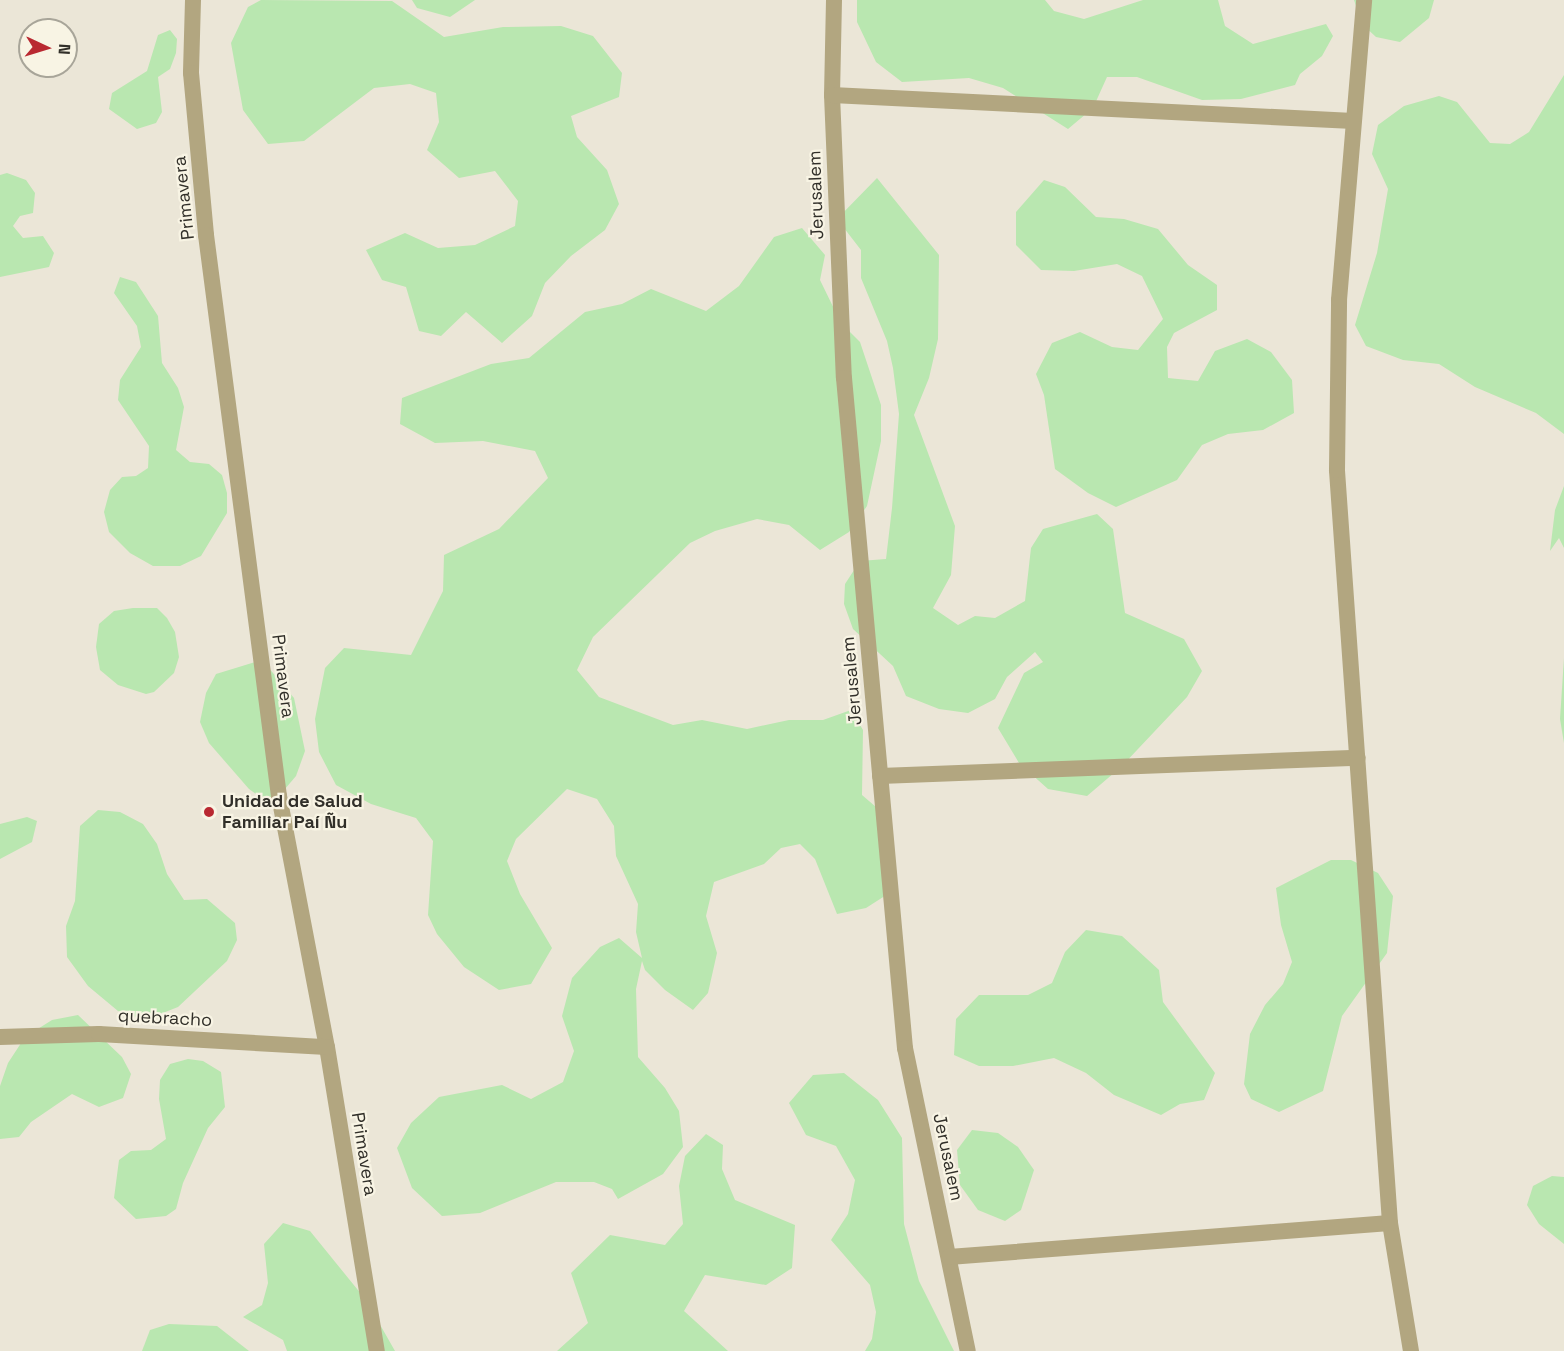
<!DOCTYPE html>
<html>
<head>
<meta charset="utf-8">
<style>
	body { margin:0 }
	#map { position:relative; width:1564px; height:1351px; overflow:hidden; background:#ebe6d7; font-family:"Space Grotesk",sans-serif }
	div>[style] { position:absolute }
	.green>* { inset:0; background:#b9e7b0 }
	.minor>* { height:16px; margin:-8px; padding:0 8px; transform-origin:8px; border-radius:8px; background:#b2a680 }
	.dots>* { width:16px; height:16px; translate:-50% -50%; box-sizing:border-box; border:3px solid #f8f4e4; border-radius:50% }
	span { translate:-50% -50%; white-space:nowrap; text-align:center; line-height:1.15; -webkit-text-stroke:4.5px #f8f4e4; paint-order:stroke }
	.street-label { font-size:18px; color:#312f29 }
	.poi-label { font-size:18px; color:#312f29; font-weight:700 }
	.left { translate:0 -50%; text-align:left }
	.north { position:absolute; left:18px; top:18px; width:60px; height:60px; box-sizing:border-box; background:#f8f4e4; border:2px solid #a8a599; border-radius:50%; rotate:94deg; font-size:16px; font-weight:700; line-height:24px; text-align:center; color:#312f29 }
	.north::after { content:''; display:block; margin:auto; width:21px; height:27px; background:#b92931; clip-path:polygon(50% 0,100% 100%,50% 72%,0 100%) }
</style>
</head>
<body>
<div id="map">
	<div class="green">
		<div style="clip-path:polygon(261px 0,392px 1px,444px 37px,503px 27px,561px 26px,593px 36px,622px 73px,619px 97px,571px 116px,577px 137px,607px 170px,619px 204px,605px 230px,571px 256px,545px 283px,532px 316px,502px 343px,466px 312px,441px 336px,419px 331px,406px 287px,382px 280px,366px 250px,405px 233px,438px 248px,475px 245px,515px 226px,518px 201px,495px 171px,459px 178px,427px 150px,439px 122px,436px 93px,410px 84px,374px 88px,304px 141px,268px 144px,243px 110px,231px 43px,248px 7px)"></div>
		<div style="clip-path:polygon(412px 0,475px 0,450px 17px,417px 8px)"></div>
		<div style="clip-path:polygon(857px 0,1045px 0,1054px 11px,1084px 19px,1143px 0,1218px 0,1225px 26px,1253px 44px,1326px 24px,1333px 36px,1322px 56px,1300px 74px,1295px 85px,1241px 99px,1202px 100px,1137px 77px,1107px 77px,1093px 108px,1068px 129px,1003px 88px,969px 78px,902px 82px,876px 62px,857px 22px)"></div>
		<div style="clip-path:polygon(1354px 0,1434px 0,1429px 18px,1400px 42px,1376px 37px,1362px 24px)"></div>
		<div style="clip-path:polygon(170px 30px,177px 39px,176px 53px,170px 69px,158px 77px,162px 112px,156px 123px,137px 129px,109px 109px,112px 93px,147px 71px,158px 35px)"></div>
		<div style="clip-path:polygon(1564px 75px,1564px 434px,1536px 413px,1475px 387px,1439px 364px,1403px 360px,1366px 346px,1355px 325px,1377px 253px,1388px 189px,1372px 154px,1378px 125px,1404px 106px,1439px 96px,1457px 102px,1490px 143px,1510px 144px,1529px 132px)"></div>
		<div style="clip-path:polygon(7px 173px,26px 180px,35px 193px,33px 213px,20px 216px,13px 226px,23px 238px,43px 236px,54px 253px,49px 267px,0 277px,0 175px)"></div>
		<div style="clip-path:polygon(877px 178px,939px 255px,938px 339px,929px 378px,914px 415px,955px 526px,951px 575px,933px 608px,958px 625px,975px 616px,995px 618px,1025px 601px,1031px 548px,1043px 529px,1097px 514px,1113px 529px,1125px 613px,1184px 639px,1202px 671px,1187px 697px,1121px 767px,1087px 796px,1048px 789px,1019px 763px,998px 728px,1024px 673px,1043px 662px,1035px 652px,1007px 677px,995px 699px,968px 713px,939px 709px,906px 696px,893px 666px,853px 629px,844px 604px,845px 584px,860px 561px,886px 559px,892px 508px,899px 414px,893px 368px,887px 341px,861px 278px,861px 250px,837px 219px)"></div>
		<div style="clip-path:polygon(1044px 180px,1065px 187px,1096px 217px,1124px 219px,1158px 229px,1188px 265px,1217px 285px,1217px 310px,1174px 333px,1167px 347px,1168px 378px,1198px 381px,1215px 351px,1247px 339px,1271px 352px,1292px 380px,1294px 413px,1263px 430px,1228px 434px,1202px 445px,1177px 480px,1116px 507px,1088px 493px,1055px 469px,1044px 395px,1036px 374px,1052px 343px,1080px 332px,1112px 347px,1138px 350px,1163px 319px,1142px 276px,1117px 264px,1074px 271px,1041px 270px,1016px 245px,1016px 212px)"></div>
		<div style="clip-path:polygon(802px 228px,825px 255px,820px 280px,841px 323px,860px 342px,881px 405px,881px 441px,867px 506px,849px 532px,820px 550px,789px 525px,757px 519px,715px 531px,690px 543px,593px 637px,577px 670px,599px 697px,673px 725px,702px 720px,747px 729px,789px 720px,823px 720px,851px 710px,863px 730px,862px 795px,883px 813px,891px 892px,866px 908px,837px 914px,815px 859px,800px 844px,781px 848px,764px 864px,714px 882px,706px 916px,717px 953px,708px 993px,693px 1010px,665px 990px,645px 970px,642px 961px,636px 989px,638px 1057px,665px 1088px,679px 1111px,683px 1147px,663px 1174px,618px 1199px,612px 1189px,594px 1182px,556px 1182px,480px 1213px,442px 1216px,412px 1188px,397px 1148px,411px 1123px,439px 1097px,502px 1085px,531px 1099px,563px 1082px,574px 1051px,562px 1016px,572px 978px,600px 947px,619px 938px,642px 958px,636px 932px,638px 904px,616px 856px,614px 826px,597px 799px,567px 789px,516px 839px,507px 861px,520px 894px,552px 948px,531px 984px,499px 990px,464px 967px,437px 934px,428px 915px,433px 841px,416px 818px,371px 804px,336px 785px,319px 752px,315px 719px,325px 668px,344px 648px,411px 655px,443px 591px,444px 555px,499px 529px,548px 478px,535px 451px,483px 441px,435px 443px,400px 424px,402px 398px,491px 364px,529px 358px,585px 312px,622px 304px,651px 289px,706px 311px,739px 286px,774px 237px)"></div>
		<div style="clip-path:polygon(120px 277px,136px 282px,158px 316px,162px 363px,178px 388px,184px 407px,176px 450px,190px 462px,209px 464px,222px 475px,227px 493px,227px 513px,201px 556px,180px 566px,153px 566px,130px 553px,109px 532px,104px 512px,110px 490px,122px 477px,136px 476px,148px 468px,149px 446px,118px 400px,120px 380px,141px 347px,137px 326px,114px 293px)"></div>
		<div style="clip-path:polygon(1564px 486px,1564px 548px,1559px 538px,1550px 551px,1555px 510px)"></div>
		<div style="clip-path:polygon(133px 608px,157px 608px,167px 618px,175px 632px,179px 657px,174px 673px,154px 692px,146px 694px,118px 685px,100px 670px,96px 647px,99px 624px,114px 611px)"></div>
		<div style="clip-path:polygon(1564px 658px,1564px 743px,1560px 719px)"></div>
		<div style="clip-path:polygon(262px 660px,294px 698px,305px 751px,296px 776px,279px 796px,263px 799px,249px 789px,209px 743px,200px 722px,206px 693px,216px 674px)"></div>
		<div style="clip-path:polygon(98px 810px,120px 812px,143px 824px,157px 844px,167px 874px,184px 900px,207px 899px,235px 923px,237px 940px,227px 961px,178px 1007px,145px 1020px,118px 1011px,88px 986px,67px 957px,66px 926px,75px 901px,80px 826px)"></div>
		<div style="clip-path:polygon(27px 817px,37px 821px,32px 842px,0 859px,0 824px)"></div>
		<div style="clip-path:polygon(1331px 860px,1351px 860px,1378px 873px,1393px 896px,1387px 953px,1342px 1016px,1323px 1091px,1279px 1112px,1251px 1099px,1244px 1084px,1250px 1034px,1265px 1005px,1283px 984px,1292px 962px,1281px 925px,1276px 888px)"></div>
		<div style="clip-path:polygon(1086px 930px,1122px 936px,1159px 970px,1163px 1002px,1215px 1073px,1204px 1100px,1180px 1104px,1161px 1115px,1114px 1095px,1086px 1073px,1054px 1058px,1013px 1066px,979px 1066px,954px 1055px,956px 1019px,979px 995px,1028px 995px,1052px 983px,1065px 952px)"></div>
		<div style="clip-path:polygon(78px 1015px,122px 1057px,131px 1074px,123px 1098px,99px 1107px,72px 1094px,31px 1122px,19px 1137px,0 1139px,0 1086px,8px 1063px,25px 1037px,52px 1020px)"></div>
		<div style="clip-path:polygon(188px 1059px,203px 1061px,221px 1072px,225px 1107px,208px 1128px,183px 1183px,176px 1209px,166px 1216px,136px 1219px,114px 1198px,119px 1160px,131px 1151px,151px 1150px,166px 1139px,159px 1099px,160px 1080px,170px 1064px)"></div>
		<div style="clip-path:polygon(844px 1073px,878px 1100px,902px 1138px,904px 1224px,919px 1281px,954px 1351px,865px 1351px,872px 1339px,876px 1312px,870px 1285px,831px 1240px,848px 1214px,855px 1180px,836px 1146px,806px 1135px,789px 1103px,813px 1075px)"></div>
		<div style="clip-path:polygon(972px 1130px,998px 1133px,1018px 1147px,1034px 1170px,1021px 1210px,1005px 1221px,978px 1210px,960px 1185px,957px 1150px)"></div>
		<div style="clip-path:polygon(706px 1134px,723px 1145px,722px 1169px,735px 1200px,795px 1225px,792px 1268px,766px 1285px,705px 1275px,684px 1311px,728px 1351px,557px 1351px,588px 1323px,571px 1273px,610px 1235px,665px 1245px,683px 1224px,679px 1186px,685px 1156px)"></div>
		<div style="clip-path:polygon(1552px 1176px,1564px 1177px,1564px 1244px,1539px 1224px,1527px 1205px,1533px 1186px)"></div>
		<div style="clip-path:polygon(283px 1223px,310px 1231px,366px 1300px,395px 1351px,287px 1351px,283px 1340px,243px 1317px,262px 1305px,268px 1283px,264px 1244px)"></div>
		<div style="clip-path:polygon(169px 1324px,217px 1326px,249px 1351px,142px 1351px,150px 1330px)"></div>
	</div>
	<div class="minor">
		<div style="left:193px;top:0;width:73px;rotate:91.6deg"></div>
		<div style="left:191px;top:73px;width:163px;rotate:84.7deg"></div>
		<div style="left:206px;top:235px;width:566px;rotate:82.59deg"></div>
		<div style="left:279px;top:796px;width:256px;rotate:79.2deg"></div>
		<div style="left:327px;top:1047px;width:308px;rotate:80.7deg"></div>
		<div style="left:834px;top:0;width:95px;rotate:91.2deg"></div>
		<div style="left:832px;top:95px;width:283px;rotate:87.6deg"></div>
		<div style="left:844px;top:378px;width:673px;rotate:84.8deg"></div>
		<div style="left:905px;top:1048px;width:309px;rotate:78.3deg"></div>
		<div style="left:832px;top:95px;width:522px;rotate:2.86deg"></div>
		<div style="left:880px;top:776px;width:478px;rotate:-2.2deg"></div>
		<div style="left:0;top:1037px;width:99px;rotate:-1.7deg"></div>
		<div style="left:99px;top:1034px;width:228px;rotate:3.3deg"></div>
		<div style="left:1390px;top:1223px;width:130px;rotate:80.7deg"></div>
		<div style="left:949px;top:1257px;width:442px;rotate:-4.4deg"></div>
		<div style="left:1390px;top:1223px;width:755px;rotate:-94.03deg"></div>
		<div style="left:1337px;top:470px;width:170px;rotate:-89.3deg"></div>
		<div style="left:1339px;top:300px;width:301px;rotate:-85.2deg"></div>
	</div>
	<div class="dots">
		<div style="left:209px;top:812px;background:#b92931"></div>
	</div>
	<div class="street-label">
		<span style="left:816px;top:195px;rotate:-92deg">Jerusalem</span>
		<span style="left:184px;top:198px;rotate:-96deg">Primavera</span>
		<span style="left:283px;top:676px;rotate:83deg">Primavera</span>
		<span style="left:852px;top:681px;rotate:-95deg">Jerusalem</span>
		<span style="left:165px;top:1018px;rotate:3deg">quebracho</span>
		<span style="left:364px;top:1154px;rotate:81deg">Primavera</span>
		<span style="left:948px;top:1157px;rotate:78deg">Jerusalem</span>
	</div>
	<div class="poi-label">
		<span class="left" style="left:222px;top:812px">Unidad de Salud<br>Familiar Paí Ñu</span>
	</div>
	<div class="north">N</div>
</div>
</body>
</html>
